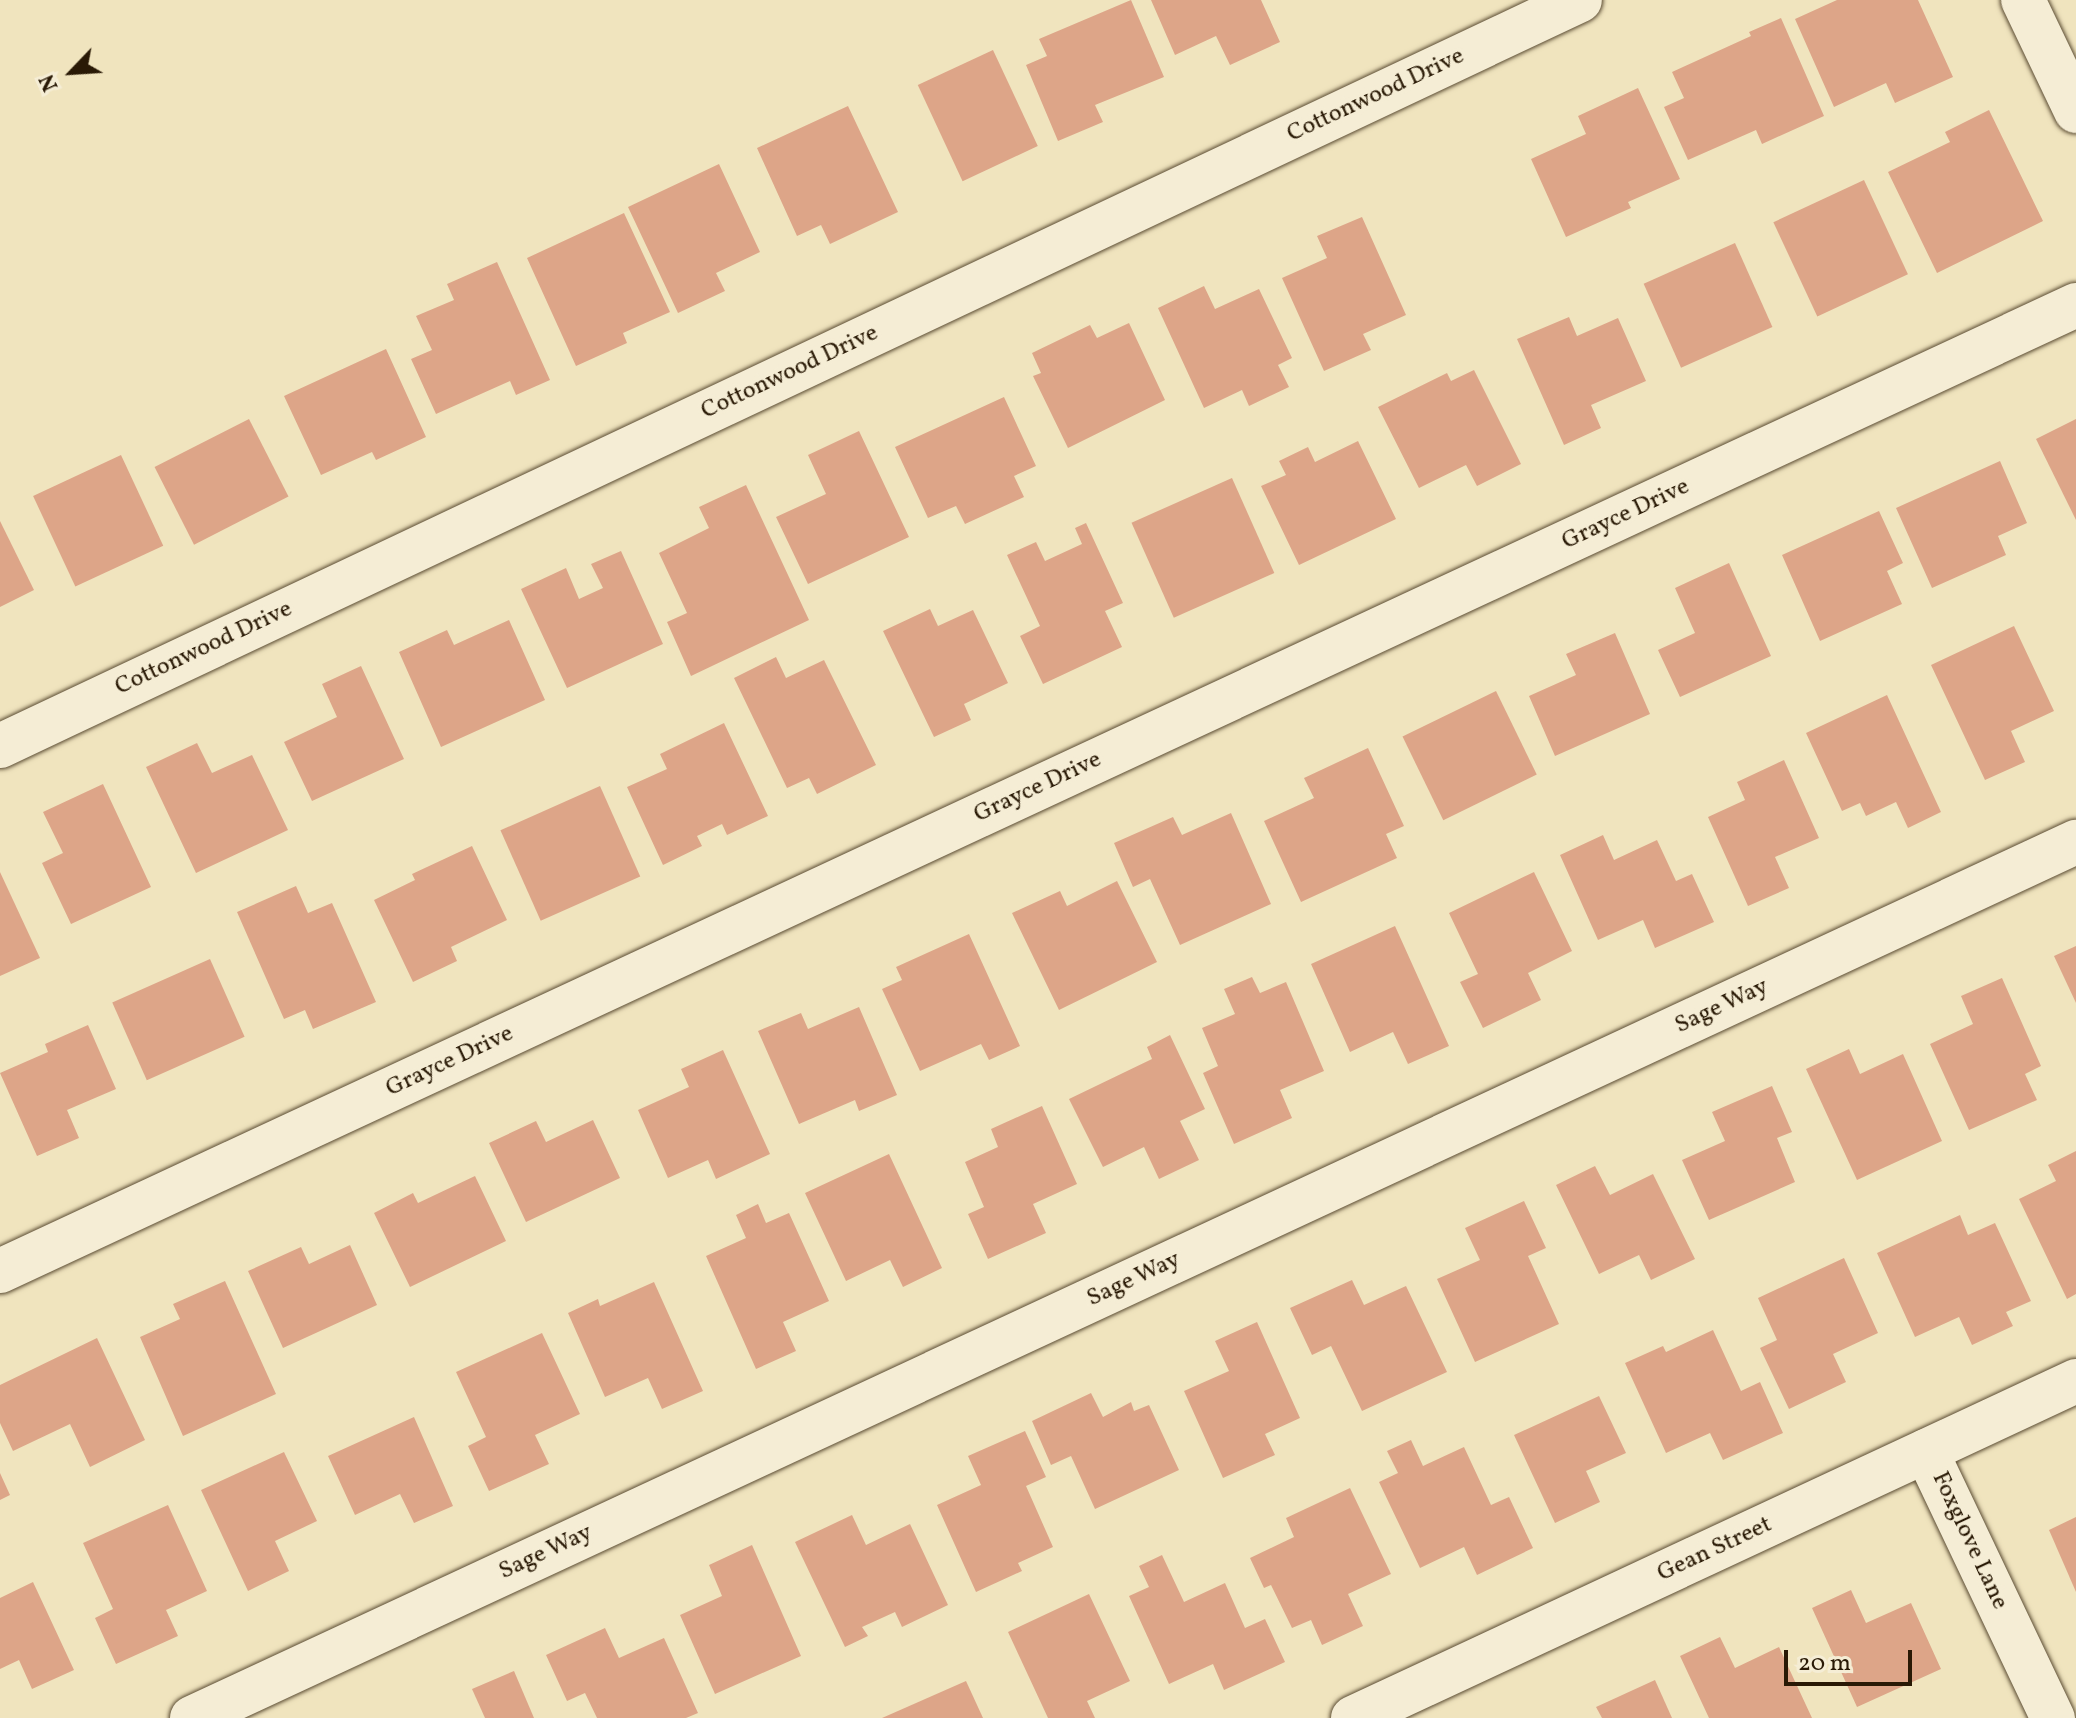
<!DOCTYPE html>
<html>
<head>
<meta charset="utf-8">
<style>
	body { margin:0 }
	#map { position:relative; width:2076px; height:1718px; overflow:hidden; background:#f0e4be; font-family:Vollkorn,serif }
	div>[style] { position:absolute }
	.building>* { inset:0; background:#dda588; transform-origin:0 0 }
	.roads { filter:drop-shadow(0 0 2px #5b4c33) drop-shadow(0 0 2px #5b4c33) }
	.minor>* { height:44px; margin:-22px; padding:0 22px; transform-origin:22px; border-radius:22px; background:#f5edd5 }
	span { translate:-50% -50%; white-space:nowrap; text-align:center; line-height:1.15; -webkit-text-stroke:8px #f5edd5; paint-order:stroke }
	.street-label { font-size:24px; color:#291905 }
	.north { position:absolute; left:32px; top:32px; width:80px; height:80px; -webkit-text-stroke:6px #f5edd5; paint-order:stroke; rotate:245deg; font-size:22px; font-weight:700; line-height:32px; text-align:center; color:#291905 }
	.north::after { content:''; display:block; margin:auto; width:28px; height:36px; background:#291905; clip-path:polygon(50% 0,100% 100%,50% 72%,0 100%) }
	.scale { position:absolute; left:1784px; top:1650px; width:128px; height:36px; box-sizing:border-box; border:4px solid #291905; border-top:0; padding-left:10px; font-size:24px; line-height:28px; white-space:nowrap; color:#291905; -webkit-text-stroke:6px #f5edd5; paint-order:stroke }
</style>
</head>
<body>
<div id="map">
	<div class="building">
		<div style="clip-path:polygon(1131px 0,1164px 77px,1095px 105px,1103px 122px,1058px 141px,1026px 65px,1047px 56px,1039px 39px)"></div>
		<div style="clip-path:polygon(1151px 0,1261px 0,1280px 42px,1230px 65px,1216px 36px,1175px 55px)"></div>
		<div style="clip-path:polygon(1837px 0,1918px 0,1953px 77px,1895px 103px,1886px 83px,1834px 107px,1795px 19px)"></div>
		<div style="clip-path:polygon(1781px 18px,1824px 116px,1762px 144px,1756px 130px,1688px 160px,1664px 107px,1684px 98px,1672px 72px,1751px 36px,1749px 32px)"></div>
		<div style="left:993px;top:50px;width:106px;height:83px;rotate:65deg"></div>
		<div style="clip-path:polygon(1638px 88px,1680px 179px,1628px 202px,1631px 208px,1566px 237px,1531px 159px,1586px 134px,1578px 116px)"></div>
		<div style="clip-path:polygon(848px 106px,898px 212px,830px 244px,821px 225px,797px 236px,757px 148px)"></div>
		<div style="clip-path:polygon(1989px 110px,2043px 221px,1937px 273px,1888px 172px,1950px 142px,1945px 132px)"></div>
		<div style="clip-path:polygon(719px 164px,760px 252px,716px 273px,725px 291px,678px 313px,628px 207px)"></div>
		<div style="left:1864px;top:180px;width:104px;height:100px;rotate:65deg"></div>
		<div style="clip-path:polygon(624px 213px,670px 312px,623px 333px,627px 343px,576px 366px,527px 258px)"></div>
		<div style="clip-path:polygon(1362px 217px,1406px 315px,1363px 334px,1371px 350px,1324px 371px,1282px 278px,1327px 258px,1317px 236px)"></div>
		<div style="left:1735px;top:243px;width:92px;height:100px;rotate:66deg"></div>
		<div style="clip-path:polygon(497px 262px,550px 380px,516px 395px,510px 381px,436px 414px,411px 359px,432px 350px,416px 316px,454px 300px,447px 284px)"></div>
		<div style="clip-path:polygon(1204px 286px,1215px 309px,1259px 289px,1292px 358px,1278px 365px,1289px 387px,1249px 406px,1242px 390px,1204px 408px,1158px 308px)"></div>
		<div style="clip-path:polygon(1569px 317px,1577px 336px,1618px 318px,1646px 381px,1591px 405px,1601px 428px,1564px 445px,1517px 339px)"></div>
		<div style="clip-path:polygon(1129px 323px,1165px 400px,1068px 448px,1033px 376px,1041px 373px,1032px 353px,1090px 325px,1097px 338px)"></div>
		<div style="clip-path:polygon(386px 349px,426px 437px,376px 460px,372px 452px,321px 475px,284px 396px)"></div>
		<div style="clip-path:polygon(1474px 370px,1521px 464px,1477px 486px,1466px 465px,1419px 488px,1378px 407px,1447px 373px,1451px 381px)"></div>
		<div style="clip-path:polygon(1004px 397px,1036px 466px,1014px 476px,1024px 497px,965px 524px,956px 506px,928px 518px,895px 447px)"></div>
		<div style="left:249px;top:419px;width:87px;height:106px;rotate:63deg"></div>
		<div style="clip-path:polygon(2076px 419px,2076px 520px,2036px 439px)"></div>
		<div style="clip-path:polygon(859px 431px,909px 537px,808px 584px,776px 517px,826px 494px,808px 455px)"></div>
		<div style="clip-path:polygon(1358px 441px,1396px 519px,1299px 565px,1261px 486px,1286px 475px,1279px 461px,1308px 447px,1315px 462px)"></div>
		<div style="left:121px;top:455px;width:100px;height:97px;rotate:65deg"></div>
		<div style="clip-path:polygon(2000px 461px,2027px 523px,1998px 536px,2006px 555px,1932px 588px,1896px 508px)"></div>
		<div style="left:1232px;top:478px;width:104px;height:110px;rotate:66deg"></div>
		<div style="clip-path:polygon(746px 485px,809px 620px,691px 676px,667px 622px,687px 613px,659px 553px,709px 528px,699px 507px)"></div>
		<div style="clip-path:polygon(1879px 511px,1903px 563px,1887px 571px,1902px 604px,1820px 641px,1782px 555px)"></div>
		<div style="clip-path:polygon(0 521px,34px 590px,0 607px)"></div>
		<div style="clip-path:polygon(1086px 523px,1123px 603px,1105px 611px,1122px 647px,1043px 684px,1020px 636px,1040px 626px,1007px 555px,1036px 542px,1045px 561px,1082px 544px,1075px 528px)"></div>
		<div style="clip-path:polygon(621px 551px,663px 644px,567px 688px,521px 589px,566px 568px,579px 599px,603px 588px,591px 564px)"></div>
		<div style="clip-path:polygon(1729px 563px,1771px 656px,1680px 697px,1658px 650px,1695px 633px,1675px 588px)"></div>
		<div style="clip-path:polygon(930px 609px,938px 626px,973px 610px,1008px 683px,964px 704px,971px 720px,934px 737px,883px 631px)"></div>
		<div style="clip-path:polygon(509px 620px,545px 700px,441px 747px,399px 652px,447px 630px,454px 645px)"></div>
		<div style="clip-path:polygon(2014px 626px,2054px 711px,2011px 731px,2025px 762px,1985px 780px,1931px 665px)"></div>
		<div style="clip-path:polygon(1615px 633px,1650px 714px,1555px 756px,1529px 696px,1576px 675px,1566px 654px)"></div>
		<div style="clip-path:polygon(776px 657px,786px 678px,824px 660px,876px 765px,817px 794px,809px 778px,787px 788px,734px 678px)"></div>
		<div style="clip-path:polygon(361px 666px,404px 759px,312px 801px,284px 742px,337px 717px,322px 684px)"></div>
		<div style="left:1496px;top:691px;width:93px;height:104px;rotate:64deg"></div>
		<div style="clip-path:polygon(1887px 695px,1941px 812px,1908px 828px,1896px 802px,1866px 816px,1860px 803px,1842px 811px,1806px 733px)"></div>
		<div style="clip-path:polygon(724px 723px,768px 816px,727px 835px,722px 824px,697px 836px,702px 846px,663px 865px,627px 787px,667px 769px,660px 754px)"></div>
		<div style="clip-path:polygon(197px 743px,212px 773px,252px 755px,288px 830px,196px 873px,146px 767px)"></div>
		<div style="clip-path:polygon(1368px 748px,1404px 826px,1386px 834px,1397px 858px,1301px 902px,1264px 821px,1314px 798px,1304px 778px)"></div>
		<div style="clip-path:polygon(1784px 760px,1819px 838px,1775px 857px,1789px 888px,1748px 906px,1708px 817px,1745px 800px,1737px 782px)"></div>
		<div style="clip-path:polygon(103px 784px,151px 887px,71px 924px,42px 863px,63px 853px,43px 812px)"></div>
		<div style="left:600px;top:786px;width:99px;height:109px;rotate:66deg"></div>
		<div style="clip-path:polygon(1231px 813px,1271px 904px,1180px 945px,1150px 879px,1133px 887px,1114px 843px,1173px 817px,1182px 835px)"></div>
		<div style="clip-path:polygon(1603px 835px,1614px 860px,1657px 840px,1676px 881px,1692px 874px,1714px 922px,1655px 948px,1643px 920px,1598px 940px,1560px 855px)"></div>
		<div style="clip-path:polygon(472px 846px,507px 920px,451px 947px,457px 961px,413px 982px,374px 900px,415px 880px,412px 874px)"></div>
		<div style="clip-path:polygon(0 872px,40px 958px,0 976px)"></div>
		<div style="clip-path:polygon(1534px 872px,1572px 951px,1528px 973px,1541px 1000px,1483px 1028px,1460px 982px,1478px 974px,1449px 913px)"></div>
		<div style="clip-path:polygon(1117px 881px,1157px 962px,1059px 1010px,1012px 913px,1060px 891px,1067px 906px)"></div>
		<div style="clip-path:polygon(296px 886px,308px 913px,332px 903px,376px 1002px,313px 1029px,305px 1010px,284px 1019px,237px 912px)"></div>
		<div style="clip-path:polygon(1395px 926px,1449px 1046px,1408px 1064px,1393px 1032px,1350px 1052px,1311px 964px)"></div>
		<div style="clip-path:polygon(969px 934px,1020px 1046px,989px 1060px,981px 1044px,920px 1071px,882px 989px,902px 980px,896px 967px)"></div>
		<div style="clip-path:polygon(2076px 946px,2076px 1003px,2054px 956px)"></div>
		<div style="left:210px;top:959px;width:85px;height:107px;rotate:66deg"></div>
		<div style="clip-path:polygon(1252px 977px,1260px 993px,1286px 982px,1324px 1071px,1280px 1090px,1292px 1118px,1234px 1144px,1203px 1073px,1218px 1066px,1202px 1028px,1235px 1014px,1224px 989px)"></div>
		<div style="clip-path:polygon(2002px 978px,2041px 1066px,2025px 1074px,2037px 1100px,1969px 1130px,1930px 1044px,1973px 1024px,1961px 996px)"></div>
		<div style="clip-path:polygon(859px 1007px,897px 1095px,859px 1111px,855px 1100px,799px 1124px,758px 1031px,801px 1013px,808px 1029px)"></div>
		<div style="clip-path:polygon(88px 1025px,116px 1089px,67px 1110px,79px 1138px,37px 1156px,0 1073px,48px 1052px,45px 1044px)"></div>
		<div style="clip-path:polygon(1170px 1035px,1205px 1109px,1180px 1121px,1199px 1160px,1159px 1179px,1144px 1147px,1103px 1167px,1069px 1099px,1152px 1059px,1147px 1047px)"></div>
		<div style="clip-path:polygon(1849px 1049px,1860px 1074px,1903px 1054px,1942px 1141px,1857px 1180px,1806px 1069px)"></div>
		<div style="clip-path:polygon(723px 1050px,770px 1154px,716px 1179px,708px 1160px,668px 1178px,638px 1110px,689px 1087px,681px 1069px)"></div>
		<div style="clip-path:polygon(1772px 1086px,1792px 1132px,1777px 1138px,1795px 1182px,1709px 1220px,1682px 1160px,1725px 1141px,1712px 1112px)"></div>
		<div style="clip-path:polygon(1042px 1106px,1077px 1184px,1033px 1204px,1046px 1233px,988px 1259px,968px 1214px,984px 1207px,965px 1162px,998px 1147px,991px 1129px)"></div>
		<div style="clip-path:polygon(593px 1120px,620px 1178px,526px 1222px,489px 1143px,536px 1121px,546px 1142px)"></div>
		<div style="clip-path:polygon(2076px 1151px,2076px 1294px,2067px 1299px,2019px 1199px,2056px 1181px,2048px 1165px)"></div>
		<div style="clip-path:polygon(889px 1154px,942px 1268px,903px 1287px,890px 1260px,846px 1281px,805px 1193px)"></div>
		<div style="clip-path:polygon(1595px 1166px,1610px 1195px,1653px 1174px,1695px 1259px,1651px 1280px,1639px 1255px,1599px 1274px,1556px 1185px)"></div>
		<div style="clip-path:polygon(475px 1176px,506px 1241px,410px 1287px,374px 1213px,413px 1193px,418px 1203px)"></div>
		<div style="clip-path:polygon(1524px 1201px,1546px 1248px,1528px 1256px,1559px 1324px,1475px 1362px,1437px 1279px,1480px 1260px,1465px 1228px)"></div>
		<div style="clip-path:polygon(758px 1204px,766px 1223px,789px 1213px,829px 1301px,783px 1322px,796px 1351px,756px 1369px,706px 1256px,746px 1238px,736px 1215px)"></div>
		<div style="clip-path:polygon(1960px 1215px,1968px 1235px,1995px 1223px,2031px 1301px,2006px 1312px,2013px 1326px,1972px 1345px,1959px 1317px,1915px 1337px,1877px 1253px)"></div>
		<div style="clip-path:polygon(350px 1245px,377px 1305px,283px 1348px,248px 1271px,301px 1247px,309px 1264px)"></div>
		<div style="clip-path:polygon(1844px 1258px,1878px 1333px,1833px 1354px,1846px 1382px,1789px 1409px,1760px 1348px,1777px 1340px,1758px 1298px)"></div>
		<div style="clip-path:polygon(1352px 1280px,1364px 1305px,1406px 1286px,1447px 1372px,1362px 1411px,1331px 1346px,1312px 1355px,1290px 1308px)"></div>
		<div style="clip-path:polygon(225px 1281px,276px 1394px,183px 1436px,140px 1337px,180px 1319px,173px 1304px)"></div>
		<div style="clip-path:polygon(654px 1282px,703px 1391px,662px 1409px,648px 1378px,605px 1397px,568px 1313px,598px 1299px,600px 1306px)"></div>
		<div style="clip-path:polygon(1257px 1322px,1300px 1418px,1265px 1434px,1275px 1455px,1223px 1478px,1184px 1391px,1229px 1371px,1215px 1341px)"></div>
		<div style="clip-path:polygon(1713px 1330px,1741px 1391px,1760px 1382px,1783px 1433px,1723px 1460px,1710px 1433px,1666px 1453px,1625px 1363px,1663px 1346px,1666px 1352px)"></div>
		<div style="clip-path:polygon(542px 1333px,580px 1414px,535px 1435px,549px 1464px,489px 1491px,468px 1446px,486px 1437px,456px 1372px)"></div>
		<div style="clip-path:polygon(97px 1338px,145px 1440px,90px 1467px,70px 1424px,13px 1451px,0 1423px,0 1385px)"></div>
		<div style="clip-path:polygon(1091px 1393px,1103px 1417px,1131px 1402px,1134px 1411px,1149px 1405px,1179px 1470px,1095px 1509px,1071px 1456px,1051px 1465px,1032px 1421px)"></div>
		<div style="clip-path:polygon(1599px 1396px,1626px 1453px,1586px 1471px,1600px 1502px,1555px 1523px,1514px 1435px)"></div>
		<div style="clip-path:polygon(414px 1417px,453px 1506px,414px 1523px,400px 1494px,355px 1515px,328px 1456px)"></div>
		<div style="clip-path:polygon(1025px 1431px,1046px 1477px,1026px 1486px,1053px 1547px,1018px 1563px,1022px 1571px,976px 1592px,937px 1505px,981px 1485px,968px 1456px)"></div>
		<div style="clip-path:polygon(1411px 1440px,1423px 1466px,1464px 1447px,1491px 1505px,1509px 1497px,1533px 1548px,1477px 1575px,1464px 1547px,1420px 1568px,1379px 1482px,1398px 1473px,1387px 1451px)"></div>
		<div style="clip-path:polygon(284px 1452px,317px 1521px,275px 1541px,289px 1571px,248px 1591px,201px 1490px)"></div>
		<div style="clip-path:polygon(0 1473px,10px 1495px,0 1500px)"></div>
		<div style="clip-path:polygon(1350px 1488px,1391px 1574px,1348px 1594px,1363px 1626px,1322px 1645px,1311px 1620px,1292px 1628px,1271px 1585px,1264px 1588px,1250px 1558px,1294px 1537px,1286px 1518px)"></div>
		<div style="clip-path:polygon(168px 1505px,207px 1591px,166px 1610px,178px 1636px,116px 1664px,95px 1618px,113px 1609px,83px 1543px)"></div>
		<div style="clip-path:polygon(852px 1515px,866px 1545px,910px 1524px,948px 1605px,902px 1627px,895px 1612px,862px 1627px,868px 1636px,845px 1647px,795px 1542px)"></div>
		<div style="clip-path:polygon(2076px 1517px,2076px 1592px,2049px 1530px)"></div>
		<div style="clip-path:polygon(752px 1545px,801px 1656px,715px 1694px,680px 1615px,722px 1596px,709px 1565px)"></div>
		<div style="clip-path:polygon(1162px 1555px,1184px 1602px,1225px 1583px,1245px 1628px,1265px 1619px,1285px 1662px,1224px 1690px,1213px 1664px,1169px 1684px,1129px 1596px,1149px 1587px,1139px 1566px)"></div>
		<div style="clip-path:polygon(33px 1582px,74px 1670px,32px 1689px,19px 1660px,0 1669px,0 1598px)"></div>
		<div style="clip-path:polygon(1851px 1590px,1866px 1623px,1911px 1603px,1941px 1669px,1857px 1707px,1812px 1608px)"></div>
		<div style="clip-path:polygon(1089px 1594px,1130px 1681px,1087px 1701px,1095px 1718px,1048px 1718px,1008px 1632px)"></div>
		<div style="clip-path:polygon(605px 1628px,619px 1658px,664px 1638px,698px 1713px,686px 1718px,597px 1718px,585px 1693px,567px 1701px,546px 1655px)"></div>
		<div style="clip-path:polygon(1720px 1637px,1735px 1668px,1779px 1647px,1812px 1718px,1709px 1718px,1680px 1656px)"></div>
		<div style="clip-path:polygon(514px 1671px,534px 1718px,485px 1718px,472px 1689px)"></div>
		<div style="clip-path:polygon(1655px 1680px,1672px 1718px,1602px 1718px,1596px 1707px)"></div>
		<div style="clip-path:polygon(966px 1681px,983px 1718px,882px 1718px)"></div>
	</div>
	<div class="roads">
		<div class="minor">
			<div style="left:2023px;top:0;width:123px;rotate:64.5deg"></div>
			<div style="left:0;top:746px;width:1747px;rotate:-25.27deg"></div>
			<div style="left:0;top:1271px;width:2290px;rotate:-24.95deg"></div>
			<div style="left:1926px;top:1451px;width:296px;rotate:64.6deg"></div>
			<div style="left:192px;top:1718px;width:2078px;rotate:-24.94deg"></div>
			<div style="left:1353px;top:1718px;width:798px;rotate:-24.99deg"></div>
		</div>
	</div>
	<div class="street-label">
		<span style="left:1376px;top:96px;rotate:-25deg">Cottonwood Drive</span>
		<span style="left:790px;top:373px;rotate:-25deg">Cottonwood Drive</span>
		<span style="left:1626px;top:515px;rotate:-25deg">Grayce Drive</span>
		<span style="left:204px;top:649px;rotate:-25deg">Cottonwood Drive</span>
		<span style="left:1038px;top:788px;rotate:-25deg">Grayce Drive</span>
		<span style="left:1722px;top:1007px;rotate:-25deg">Sage Way</span>
		<span style="left:450px;top:1062px;rotate:-25deg">Grayce Drive</span>
		<span style="left:1134px;top:1280px;rotate:-25deg">Sage Way</span>
		<span style="left:1969px;top:1541px;rotate:65deg">Foxglove Lane</span>
		<span style="left:1715px;top:1550px;rotate:-25deg">Gean Street</span>
		<span style="left:546px;top:1553px;rotate:-25deg">Sage Way</span>
	</div>
	<div class="north">N</div>
	<div class="scale">20 m</div>
</div>
</body>
</html>
